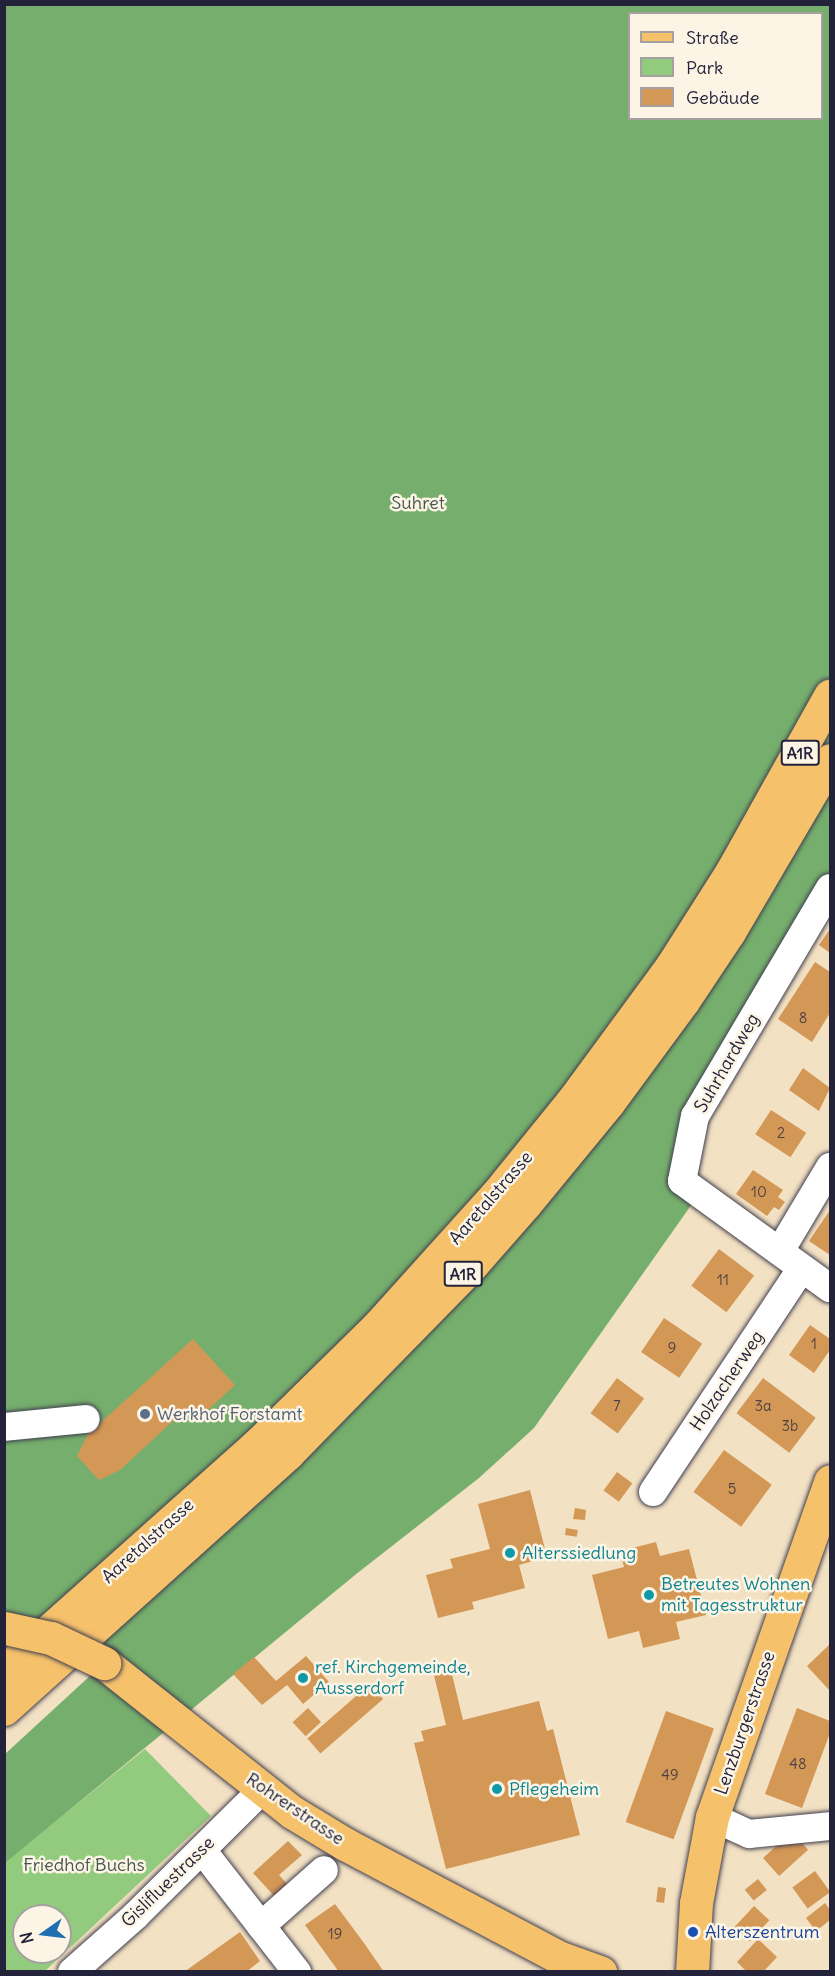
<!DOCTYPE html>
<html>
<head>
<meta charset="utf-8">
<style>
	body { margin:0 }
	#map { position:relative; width:835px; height:1976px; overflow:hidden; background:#f3e1c3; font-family:Delius,sans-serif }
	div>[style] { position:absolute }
	.green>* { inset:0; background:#93cb7e }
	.forest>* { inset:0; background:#76af6d }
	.building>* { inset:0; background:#d39756; transform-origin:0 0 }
	.roads { filter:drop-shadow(0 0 2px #413f4f) drop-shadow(0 0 2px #413f4f) }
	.minor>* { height:28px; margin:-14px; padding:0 14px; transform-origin:14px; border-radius:14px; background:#fff }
	.major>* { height:33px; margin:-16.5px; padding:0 16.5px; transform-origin:16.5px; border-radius:16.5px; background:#f5c16b }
	.highway>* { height:33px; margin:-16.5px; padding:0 16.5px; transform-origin:16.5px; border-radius:16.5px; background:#f5c16b }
	.bridges { filter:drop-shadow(0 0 2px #413f4f) drop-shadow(0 0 2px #413f4f) }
	.major-bridge>* { height:33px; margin:-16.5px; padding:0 16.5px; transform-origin:16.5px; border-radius:16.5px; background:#f5c16b }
	.dots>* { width:16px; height:16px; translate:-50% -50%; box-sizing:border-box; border:3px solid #fcf5e5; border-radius:50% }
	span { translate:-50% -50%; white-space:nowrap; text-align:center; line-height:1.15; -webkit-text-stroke:5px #fcf5e5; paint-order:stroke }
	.number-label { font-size:15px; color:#4e3f42 }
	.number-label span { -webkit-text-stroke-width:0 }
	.shield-label span { padding:2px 4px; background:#fcf5e5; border:2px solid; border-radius:4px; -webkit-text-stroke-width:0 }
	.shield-label { font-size:16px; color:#22223b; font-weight:700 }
	.park-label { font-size:18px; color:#44554f }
	.street-label { font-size:18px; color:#22223b }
	.service-label { font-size:18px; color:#4e5e75 }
	.left { translate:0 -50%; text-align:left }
	.culture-label { font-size:18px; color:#0d838f }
	.transit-label { font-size:18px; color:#164399 }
	.frame { position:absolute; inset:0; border:6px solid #22223b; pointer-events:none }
	.legend { position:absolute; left:628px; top:12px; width:195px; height:108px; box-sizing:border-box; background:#fcf5e5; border:2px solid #a5a1a1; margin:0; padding:8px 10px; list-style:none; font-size:18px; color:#22223b }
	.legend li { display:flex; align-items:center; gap:12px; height:30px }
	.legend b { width:30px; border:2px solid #a5a1a1 }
	.north { position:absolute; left:12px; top:1904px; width:60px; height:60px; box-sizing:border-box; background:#fcf5e5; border:2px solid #a5a1a1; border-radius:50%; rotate:256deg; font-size:16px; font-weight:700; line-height:24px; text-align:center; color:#22223b }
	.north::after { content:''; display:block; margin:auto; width:21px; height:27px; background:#1f6fb2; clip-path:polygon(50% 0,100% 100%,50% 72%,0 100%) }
</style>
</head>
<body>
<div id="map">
	<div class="green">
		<div style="clip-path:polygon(evenodd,145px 1749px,211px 1816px,45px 1971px,5px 1971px,4px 1863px,145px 1749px,24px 1916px,60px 1916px,60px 1952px,24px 1952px,24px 1916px)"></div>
	</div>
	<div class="forest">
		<div style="clip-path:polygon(evenodd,5px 5px,830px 5px,830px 888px,731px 1053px,682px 1181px,699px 1194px,534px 1428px,479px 1478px,355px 1575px,5px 1863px,5px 1754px,104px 1663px,5px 1628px,5px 5px,630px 14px,822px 14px,822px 118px,630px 118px,630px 14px)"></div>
	</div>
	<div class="building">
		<div style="clip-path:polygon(830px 929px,830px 953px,819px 945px)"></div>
		<div style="clip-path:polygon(815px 962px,830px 972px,830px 1013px,812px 1042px,778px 1019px)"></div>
		<div style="clip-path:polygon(803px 1068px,830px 1088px,819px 1111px,789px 1090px)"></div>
		<div style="left:771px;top:1110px;width:42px;height:29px;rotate:33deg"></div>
		<div style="clip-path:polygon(753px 1170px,783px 1190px,778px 1197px,785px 1202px,779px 1210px,774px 1207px,767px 1216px,736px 1194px)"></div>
		<div style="clip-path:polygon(830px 1210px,830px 1255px,809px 1241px)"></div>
		<div style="left:719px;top:1249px;width:44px;height:46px;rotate:37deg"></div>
		<div style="left:664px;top:1318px;width:46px;height:41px;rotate:34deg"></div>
		<div style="clip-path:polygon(810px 1325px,830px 1339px,830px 1350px,814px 1373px,789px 1355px)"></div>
		<div style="clip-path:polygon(193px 1339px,235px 1385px,197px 1420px,186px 1409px,120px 1470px,99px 1480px,77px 1456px,88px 1434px)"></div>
		<div style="left:617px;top:1378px;width:34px;height:44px;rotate:37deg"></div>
		<div style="left:763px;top:1378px;width:66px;height:44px;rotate:37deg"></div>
		<div style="left:724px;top:1450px;width:59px;height:52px;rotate:36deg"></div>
		<div style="left:617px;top:1472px;width:19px;height:23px;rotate:36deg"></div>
		<div style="clip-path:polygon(530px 1490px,547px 1557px,519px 1565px,525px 1588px,472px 1602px,474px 1609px,438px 1618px,426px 1575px,453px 1568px,450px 1559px,490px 1549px,478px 1504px)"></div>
		<div style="clip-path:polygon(575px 1508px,586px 1510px,585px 1520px,573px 1519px)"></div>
		<div style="left:566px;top:1528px;width:12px;height:7px;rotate:9deg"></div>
		<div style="clip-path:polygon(656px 1542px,660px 1556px,689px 1549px,706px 1615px,676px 1622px,680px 1639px,643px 1648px,639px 1631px,608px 1639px,592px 1575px,624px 1567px,620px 1551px)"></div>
		<div style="clip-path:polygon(829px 1645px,830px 1647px,830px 1691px,807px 1666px)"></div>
		<div style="clip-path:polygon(306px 1656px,329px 1682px,303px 1704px,287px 1685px,262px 1705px,233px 1674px,254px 1657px,276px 1681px)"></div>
		<div style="clip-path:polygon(450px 1666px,463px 1720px,539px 1701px,547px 1731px,553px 1729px,580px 1835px,446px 1869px,414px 1743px,424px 1741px,421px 1731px,446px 1725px,433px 1671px)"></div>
		<div style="left:370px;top:1684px;width:20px;height:83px;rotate:49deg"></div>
		<div style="left:308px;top:1708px;width:19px;height:21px;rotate:47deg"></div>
		<div style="clip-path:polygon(797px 1708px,830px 1721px,830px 1733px,802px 1808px,765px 1794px)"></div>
		<div style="left:666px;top:1711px;width:51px;height:118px;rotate:20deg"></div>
		<div style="left:792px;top:1832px;width:24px;height:39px;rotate:48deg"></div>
		<div style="clip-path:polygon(288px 1841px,302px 1855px,279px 1875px,289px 1886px,276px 1898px,253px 1873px)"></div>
		<div style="left:815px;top:1871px;width:26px;height:28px;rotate:54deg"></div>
		<div style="left:758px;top:1879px;width:14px;height:17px;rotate:51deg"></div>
		<div style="left:658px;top:1887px;width:8px;height:15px;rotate:7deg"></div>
		<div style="clip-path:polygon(825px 1903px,830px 1910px,830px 1920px,816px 1931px,806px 1918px)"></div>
		<div style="clip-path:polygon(335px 1904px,364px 1943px,384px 1972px,339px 1972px,305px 1925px)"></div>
		<div style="left:754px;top:1906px;width:21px;height:29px;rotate:43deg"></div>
		<div style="clip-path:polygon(240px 1932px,260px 1961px,246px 1972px,184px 1972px)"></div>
		<div style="clip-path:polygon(758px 1939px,777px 1957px,763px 1972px,747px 1972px,737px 1962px)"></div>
	</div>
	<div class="roads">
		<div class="minor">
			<div style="left:830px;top:888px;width:265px;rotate:120.6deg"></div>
			<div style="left:695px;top:1116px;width:66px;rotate:101.3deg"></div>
			<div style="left:682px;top:1181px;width:183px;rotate:35.9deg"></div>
			<div style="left:780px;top:1251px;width:98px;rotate:-59.2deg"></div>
			<div style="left:4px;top:1427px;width:82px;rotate:-5.6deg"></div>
			<div style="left:653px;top:1492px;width:268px;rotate:-56.4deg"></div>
			<div style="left:712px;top:1817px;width:41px;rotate:24.7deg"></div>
			<div style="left:749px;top:1834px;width:81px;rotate:-5.6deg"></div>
			<div style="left:202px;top:1850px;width:155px;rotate:52.1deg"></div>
			<div style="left:261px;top:1926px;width:84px;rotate:-41.6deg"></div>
			<div style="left:72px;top:1972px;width:84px;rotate:-41.6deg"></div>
			<div style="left:135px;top:1916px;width:179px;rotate:-44.8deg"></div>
		</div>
		<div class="major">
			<div style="left:104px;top:1663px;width:240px;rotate:38.4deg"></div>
			<div style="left:292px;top:1812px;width:62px;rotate:31.1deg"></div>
			<div style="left:345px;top:1844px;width:241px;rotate:27.9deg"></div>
			<div style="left:558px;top:1957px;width:45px;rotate:19.7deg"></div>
			<div style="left:692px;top:1972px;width:69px;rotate:-86.7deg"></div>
			<div style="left:696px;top:1903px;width:87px;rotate:-79.5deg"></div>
			<div style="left:712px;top:1817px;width:356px;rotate:-70.6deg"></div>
		</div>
		<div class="highway">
			<div style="left:4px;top:1671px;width:339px;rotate:-41.8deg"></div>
			<div style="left:257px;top:1445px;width:170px;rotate:-44.5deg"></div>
			<div style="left:378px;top:1326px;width:178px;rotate:-48deg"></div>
			<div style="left:497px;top:1194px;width:122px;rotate:-51deg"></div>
			<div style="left:574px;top:1099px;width:167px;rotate:-53.7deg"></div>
			<div style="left:673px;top:964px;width:110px;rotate:-57.6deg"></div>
			<div style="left:732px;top:871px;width:201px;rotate:-60.8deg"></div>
			<div style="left:4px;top:1709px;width:382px;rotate:-42deg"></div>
			<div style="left:288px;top:1453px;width:256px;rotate:-45.6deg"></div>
			<div style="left:467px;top:1270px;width:88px;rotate:-48.7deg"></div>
			<div style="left:525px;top:1204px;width:131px;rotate:-50.6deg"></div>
			<div style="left:608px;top:1103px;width:127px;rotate:-53.7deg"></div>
			<div style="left:683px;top:1001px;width:83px;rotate:-56.3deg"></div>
			<div style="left:729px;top:932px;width:199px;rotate:-59.6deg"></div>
		</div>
	</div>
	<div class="bridges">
		<div class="major-bridge">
			<div style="left:5px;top:1628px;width:47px;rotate:12.3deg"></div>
			<div style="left:51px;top:1638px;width:59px;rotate:25.3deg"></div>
		</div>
	</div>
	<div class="dots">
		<div style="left:145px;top:1414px;background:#5c6f8a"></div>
		<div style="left:510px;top:1553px;background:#0f9aa8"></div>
		<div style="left:649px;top:1595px;background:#0f9aa8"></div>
		<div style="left:303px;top:1678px;background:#0f9aa8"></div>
		<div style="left:497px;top:1789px;background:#0f9aa8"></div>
		<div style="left:693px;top:1932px;background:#1a4fb4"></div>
	</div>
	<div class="number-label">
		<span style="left:803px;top:1018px">8</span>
		<span style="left:781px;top:1133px">2</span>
		<span style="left:759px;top:1192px">10</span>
		<span style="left:723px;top:1280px">11</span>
		<span style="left:814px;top:1344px">1</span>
		<span style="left:672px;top:1348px">9</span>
		<span style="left:617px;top:1406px">7</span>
		<span style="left:763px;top:1406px">3a</span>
		<span style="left:790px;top:1426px">3b</span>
		<span style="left:732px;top:1489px">5</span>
		<span style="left:798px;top:1764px">48</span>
		<span style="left:670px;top:1775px">49</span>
		<span style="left:335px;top:1934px">19</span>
	</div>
	<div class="shield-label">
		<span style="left:800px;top:753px">A1R</span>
		<span style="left:463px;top:1274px">A1R</span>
	</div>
	<div class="park-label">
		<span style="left:418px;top:503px">Suhret</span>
		<span style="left:84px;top:1865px">Friedhof Buchs</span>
	</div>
	<div class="street-label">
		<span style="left:727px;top:1063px;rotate:-60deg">Suhrhardweg</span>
		<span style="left:491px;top:1198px;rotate:-49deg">Aaretalstrasse</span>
		<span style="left:727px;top:1381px;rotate:-56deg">Holzacherweg</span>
		<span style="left:148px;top:1541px;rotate:-42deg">Aaretalstrasse</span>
		<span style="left:745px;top:1723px;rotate:-71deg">Lenzburgerstrasse</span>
		<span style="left:295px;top:1809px;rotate:34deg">Rohrerstrasse</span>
		<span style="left:168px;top:1882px;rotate:-44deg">Gislifluestrasse</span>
	</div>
	<div class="service-label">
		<span class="left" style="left:157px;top:1414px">Werkhof Forstamt</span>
	</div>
	<div class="culture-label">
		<span class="left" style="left:522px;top:1553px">Alterssiedlung</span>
		<span class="left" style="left:661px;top:1595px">Betreutes Wohnen<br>mit Tagesstruktur</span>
		<span class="left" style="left:315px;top:1678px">ref. Kirchgemeinde,<br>Ausserdorf</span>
		<span class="left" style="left:509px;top:1789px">Pflegeheim</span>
	</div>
	<div class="transit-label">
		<span class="left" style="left:705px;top:1932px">Alterszentrum</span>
	</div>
	<div class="frame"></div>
	<ul class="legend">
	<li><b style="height:8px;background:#f5c16b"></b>Straße</li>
	<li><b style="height:16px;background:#93cb7e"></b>Park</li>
	<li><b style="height:16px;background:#d39756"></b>Gebäude</li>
	</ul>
	<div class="north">N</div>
</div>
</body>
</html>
